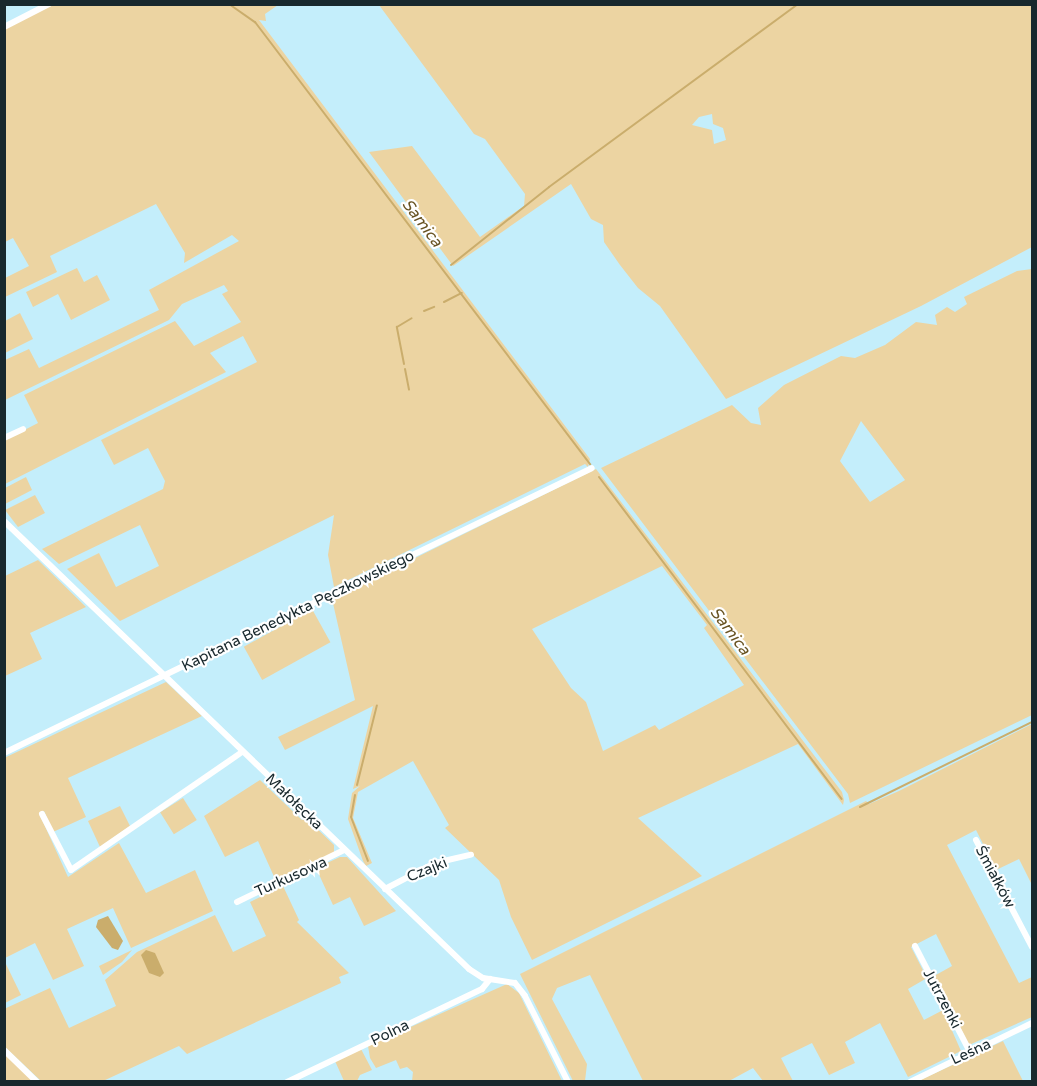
<!DOCTYPE html>
<html>
<head>
<meta charset="utf-8">
<style>
	body { margin:0 }
	#map { position:relative; width:1037px; height:1086px; overflow:hidden; background:#c4eefb; font-family:"Varela Round",sans-serif }
	div>[style] { position:absolute }
	.green>* { inset:0; background:#ecd4a2; transform-origin:0 0 }
	.water>* { inset:0; background:#caad6c }
	.stream>* { height:2px; margin:-1px; padding:0 1px; transform-origin:1px; border-radius:1px; background:#caad6c }
	.minor>* { height:6px; margin:-3px; padding:0 3px; transform-origin:3px; border-radius:3px; background:#fff }
	span { translate:-50% -50%; white-space:nowrap; text-align:center; line-height:1.15; -webkit-text-stroke:4.5px #fff; paint-order:stroke }
	.street-label { font-size:15px; color:#18282d }
	.water-label { font-size:16px; color:#685322; font-style:italic }
	.frame { position:absolute; inset:0; border:6px solid #18282d; pointer-events:none }
</style>
</head>
<body>
<div id="map">
	<div class="green">
		<div style="clip-path:polygon(52px 5px,278px 5px,265px 14px,266px 21px,259px 20px,590px 459px,588px 467px,585px 464px,334px 587px,328px 555px,334px 515px,120px 621px,67px 569px,99px 553px,116px 587px,159px 566px,140px 525px,59px 564px,42px 549px,163px 489px,165px 481px,148px 448px,114px 465px,101px 440px,257px 362px,243px 336px,210px 353px,226px 372px,5px 484px,5px 440px,38px 423px,24px 395px,175px 321px,194px 346px,241px 322px,222px 294px,228px 291px,224px 285px,182px 304px,169px 320px,5px 400px,5px 360px,29px 349px,39px 368px,159px 310px,149px 290px,239px 241px,232px 235px,184px 263px,185px 253px,156px 204px,50px 256px,57px 272px,5px 297px,5px 278px,29px 266px,13px 238px,5px 242px,5px 28px)"></div>
		<div style="clip-path:polygon(evenodd,379px 5px,1032px 5px,1032px 247px,921px 306px,726px 399px,660px 306px,638px 288px,620px 265px,604px 242px,603px 225px,591px 219px,571px 184px,453px 266px,369px 152px,412px 146px,480px 237px,524px 206px,525px 194px,485px 139px,474px 134px,379px 5px,712px 114px,713px 124px,723px 128px,726px 140px,714px 144px,712px 130px,692px 125px,699px 117px,712px 114px)"></div>
		<div style="clip-path:polygon(77px 268px,84px 282px,97px 275px,110px 300px,71px 320px,58px 294px,33px 307px,26px 292px)"></div>
		<div style="clip-path:polygon(evenodd,1032px 269px,1032px 715px,850px 803px,848px 794px,601px 468px,732px 405px,751px 423px,761px 425px,758px 408px,784px 385px,841px 356px,855px 358px,885px 345px,916px 322px,937px 325px,935px 315px,947px 307px,955px 312px,967px 304px,964px 297px,1017px 271px,1032px 269px,861px 421px,905px 480px,870px 502px,840px 461px,861px 421px)"></div>
		<div style="clip-path:polygon(20px 313px,33px 339px,5px 353px,5px 321px)"></div>
		<div style="clip-path:polygon(evenodd,596px 469px,842px 792px,844px 800px,843px 805px,798px 744px,638px 818px,702px 876px,532px 960px,511px 917px,499px 880px,445px 828px,449px 825px,413px 761px,358px 792px,353px 818px,372px 863px,366px 866px,363px 861px,348px 819px,352px 793px,360px 786px,353px 789px,373px 706px,285px 750px,278px 737px,355px 700px,332px 599px,596px 469px,662px 566px,707px 625px,704px 628px,744px 685px,659px 730px,655px 725px,603px 751px,586px 702px,571px 688px,532px 629px,662px 566px)"></div>
		<div style="clip-path:polygon(26px 477px,32px 490px,5px 504px,5px 488px)"></div>
		<div style="clip-path:polygon(35px 495px,45px 513px,18px 527px,5px 510px)"></div>
		<div style="clip-path:polygon(38px 560px,86px 607px,30px 633px,42px 659px,5px 676px,5px 576px)"></div>
		<div style="left:312px;top:609px;width:38px;height:78px;rotate:61deg"></div>
		<div style="clip-path:polygon(166px 682px,202px 716px,68px 778px,86px 817px,53px 832px,44px 811px,39px 813px,68px 877px,119px 843px,146px 893px,195px 870px,213px 911px,131px 948px,113px 908px,67px 929px,84px 966px,53px 980px,35px 943px,5px 958px,4px 758px)"></div>
		<div style="clip-path:polygon(1032px 724px,1032px 885px,1019px 859px,996px 870px,976px 830px,947px 845px,1019px 983px,1032px 977px,1032px 1017px,969px 1045px,934px 976px,952px 966px,936px 934px,911px 947px,927px 978px,908px 989px,924px 1020px,943px 1010px,961px 1051px,908px 1077px,880px 1023px,845px 1042px,855px 1063px,829px 1075px,812px 1043px,781px 1058px,793px 1081px,763px 1081px,753px 1068px,729px 1081px,643px 1081px,590px 975px,557px 988px,552px 999px,587px 1064px,585px 1081px,573px 1081px,520px 974px,866px 801px,869px 804px,899px 791px)"></div>
		<div style="clip-path:polygon(260px 780px,302px 820px,306px 818px,334px 845px,334px 853px,276px 881px,258px 841px,225px 857px,204px 816px)"></div>
		<div style="left:183px;top:798px;width:26px;height:27px;rotate:58deg"></div>
		<div style="clip-path:polygon(120px 806px,130px 826px,100px 847px,88px 821px)"></div>
		<div style="clip-path:polygon(340px 857px,347px 857px,396px 911px,364px 926px,350px 897px,333px 905px,316px 868px)"></div>
		<div style="clip-path:polygon(283px 886px,299px 920px,297px 922px,349px 973px,339px 977px,341px 983px,187px 1054px,179px 1046px,103px 1081px,41px 1081px,5px 1047px,4px 1009px,50px 988px,69px 1028px,116px 1006px,105px 980px,137px 952px,215px 915px,233px 952px,266px 936px,250px 902px)"></div>
		<div style="clip-path:polygon(132px 950px,122px 962px,103px 975px,99px 966px)"></div>
		<div style="clip-path:polygon(4px 960px,21px 995px,5px 1003px,4px 1003px)"></div>
		<div style="clip-path:polygon(507px 984px,519px 993px,562px 1081px,412px 1081px,413px 1072px,407px 1067px,400px 1069px,396px 1060px,376px 1068px,370px 1058px,368px 1046px)"></div>
		<div style="clip-path:polygon(1003px 1041px,1023px 1081px,918px 1081px,961px 1061px)"></div>
		<div style="clip-path:polygon(361px 1049px,372px 1070px,360px 1075px,357px 1081px,344px 1081px,335px 1061px)"></div>
		<div style="clip-path:polygon(5px 1054px,34px 1081px,5px 1081px)"></div>
	</div>
	<div class="water">
		<div style="clip-path:polygon(108px 916px,123px 941px,118px 950px,112px 948px,96px 927px,98px 920px)"></div>
		<div style="clip-path:polygon(146px 950px,155px 953px,164px 973px,160px 977px,149px 973px,141px 955px)"></div>
	</div>
	<div class="stream">
		<div style="left:229px;top:4px;width:32px;rotate:35deg"></div>
		<div style="left:255px;top:22px;width:555px;rotate:52.84deg"></div>
		<div style="left:451px;top:265px;width:125px;rotate:-38.5deg"></div>
		<div style="left:549px;top:187px;width:309px;rotate:-36.3deg"></div>
		<div style="left:444px;top:302px;width:20px;rotate:-27deg"></div>
		<div style="left:424px;top:311px;width:11px;rotate:-22deg"></div>
		<div style="left:404px;top:364px;width:38px;rotate:-101deg"></div>
		<div style="left:397px;top:327px;width:17px;rotate:-31deg"></div>
		<div style="left:405px;top:369px;width:21px;rotate:79deg"></div>
		<div style="left:599px;top:477px;width:403px;rotate:53deg"></div>
		<div style="left:357px;top:785px;width:82px;rotate:-76deg"></div>
		<div style="left:355px;top:795px;width:22px;rotate:100deg"></div>
		<div style="left:351px;top:817px;width:47px;rotate:68.9deg"></div>
		<div style="left:860px;top:807px;width:192px;rotate:-26.3deg"></div>
	</div>
	<div class="minor">
		<div style="left:4px;top:27px;width:51px;rotate:-27.1deg"></div>
		<div style="left:4px;top:438px;width:21px;rotate:-25deg"></div>
		<div style="left:4px;top:521px;width:646px;rotate:43.93deg"></div>
		<div style="left:469px;top:969px;width:17px;rotate:33deg"></div>
		<div style="left:483px;top:978px;width:32px;rotate:9deg"></div>
		<div style="left:515px;top:983px;width:16px;rotate:52deg"></div>
		<div style="left:525px;top:996px;width:96px;rotate:63.4deg"></div>
		<div style="left:4px;top:753px;width:653px;rotate:-25.86deg"></div>
		<div style="left:42px;top:814px;width:63px;rotate:62.6deg"></div>
		<div style="left:71px;top:870px;width:208px;rotate:-34.6deg"></div>
		<div style="left:976px;top:840px;width:121px;rotate:62.4deg"></div>
		<div style="left:385px;top:889px;width:56px;rotate:-27.5deg"></div>
		<div style="left:435px;top:863px;width:37px;rotate:-13deg"></div>
		<div style="left:237px;top:902px;width:119px;rotate:-25.9deg"></div>
		<div style="left:915px;top:946px;width:119px;rotate:62.6deg"></div>
		<div style="left:4px;top:1050px;width:46px;rotate:44.1deg"></div>
		<div style="left:287px;top:1082px;width:216px;rotate:-25.5deg"></div>
		<div style="left:482px;top:989px;width:13px;rotate:-51deg"></div>
		<div style="left:910px;top:1082px;width:136px;rotate:-25.8deg"></div>
	</div>
	<div class="street-label">
		<span style="left:298px;top:611px;rotate:-26deg">Kapitana Benedykta Pęczkowskiego</span>
		<span style="left:294px;top:802px;rotate:44deg">Małołęcka</span>
		<span style="left:427px;top:870px;rotate:-22deg">Czajki</span>
		<span style="left:291px;top:877px;rotate:-24deg">Turkusowa</span>
		<span style="left:995px;top:877px;rotate:62deg">Śmiałków</span>
		<span style="left:942px;top:999px;rotate:62deg">Jutrzenki</span>
		<span style="left:390px;top:1033px;rotate:-26deg">Polna</span>
		<span style="left:971px;top:1052px;rotate:-25deg">Leśna</span>
	</div>
	<div class="water-label">
		<span style="left:422px;top:223px;rotate:53deg">Samica</span>
		<span style="left:730px;top:631px;rotate:53deg">Samica</span>
	</div>
	<div class="frame"></div>
</div>
</body>
</html>
